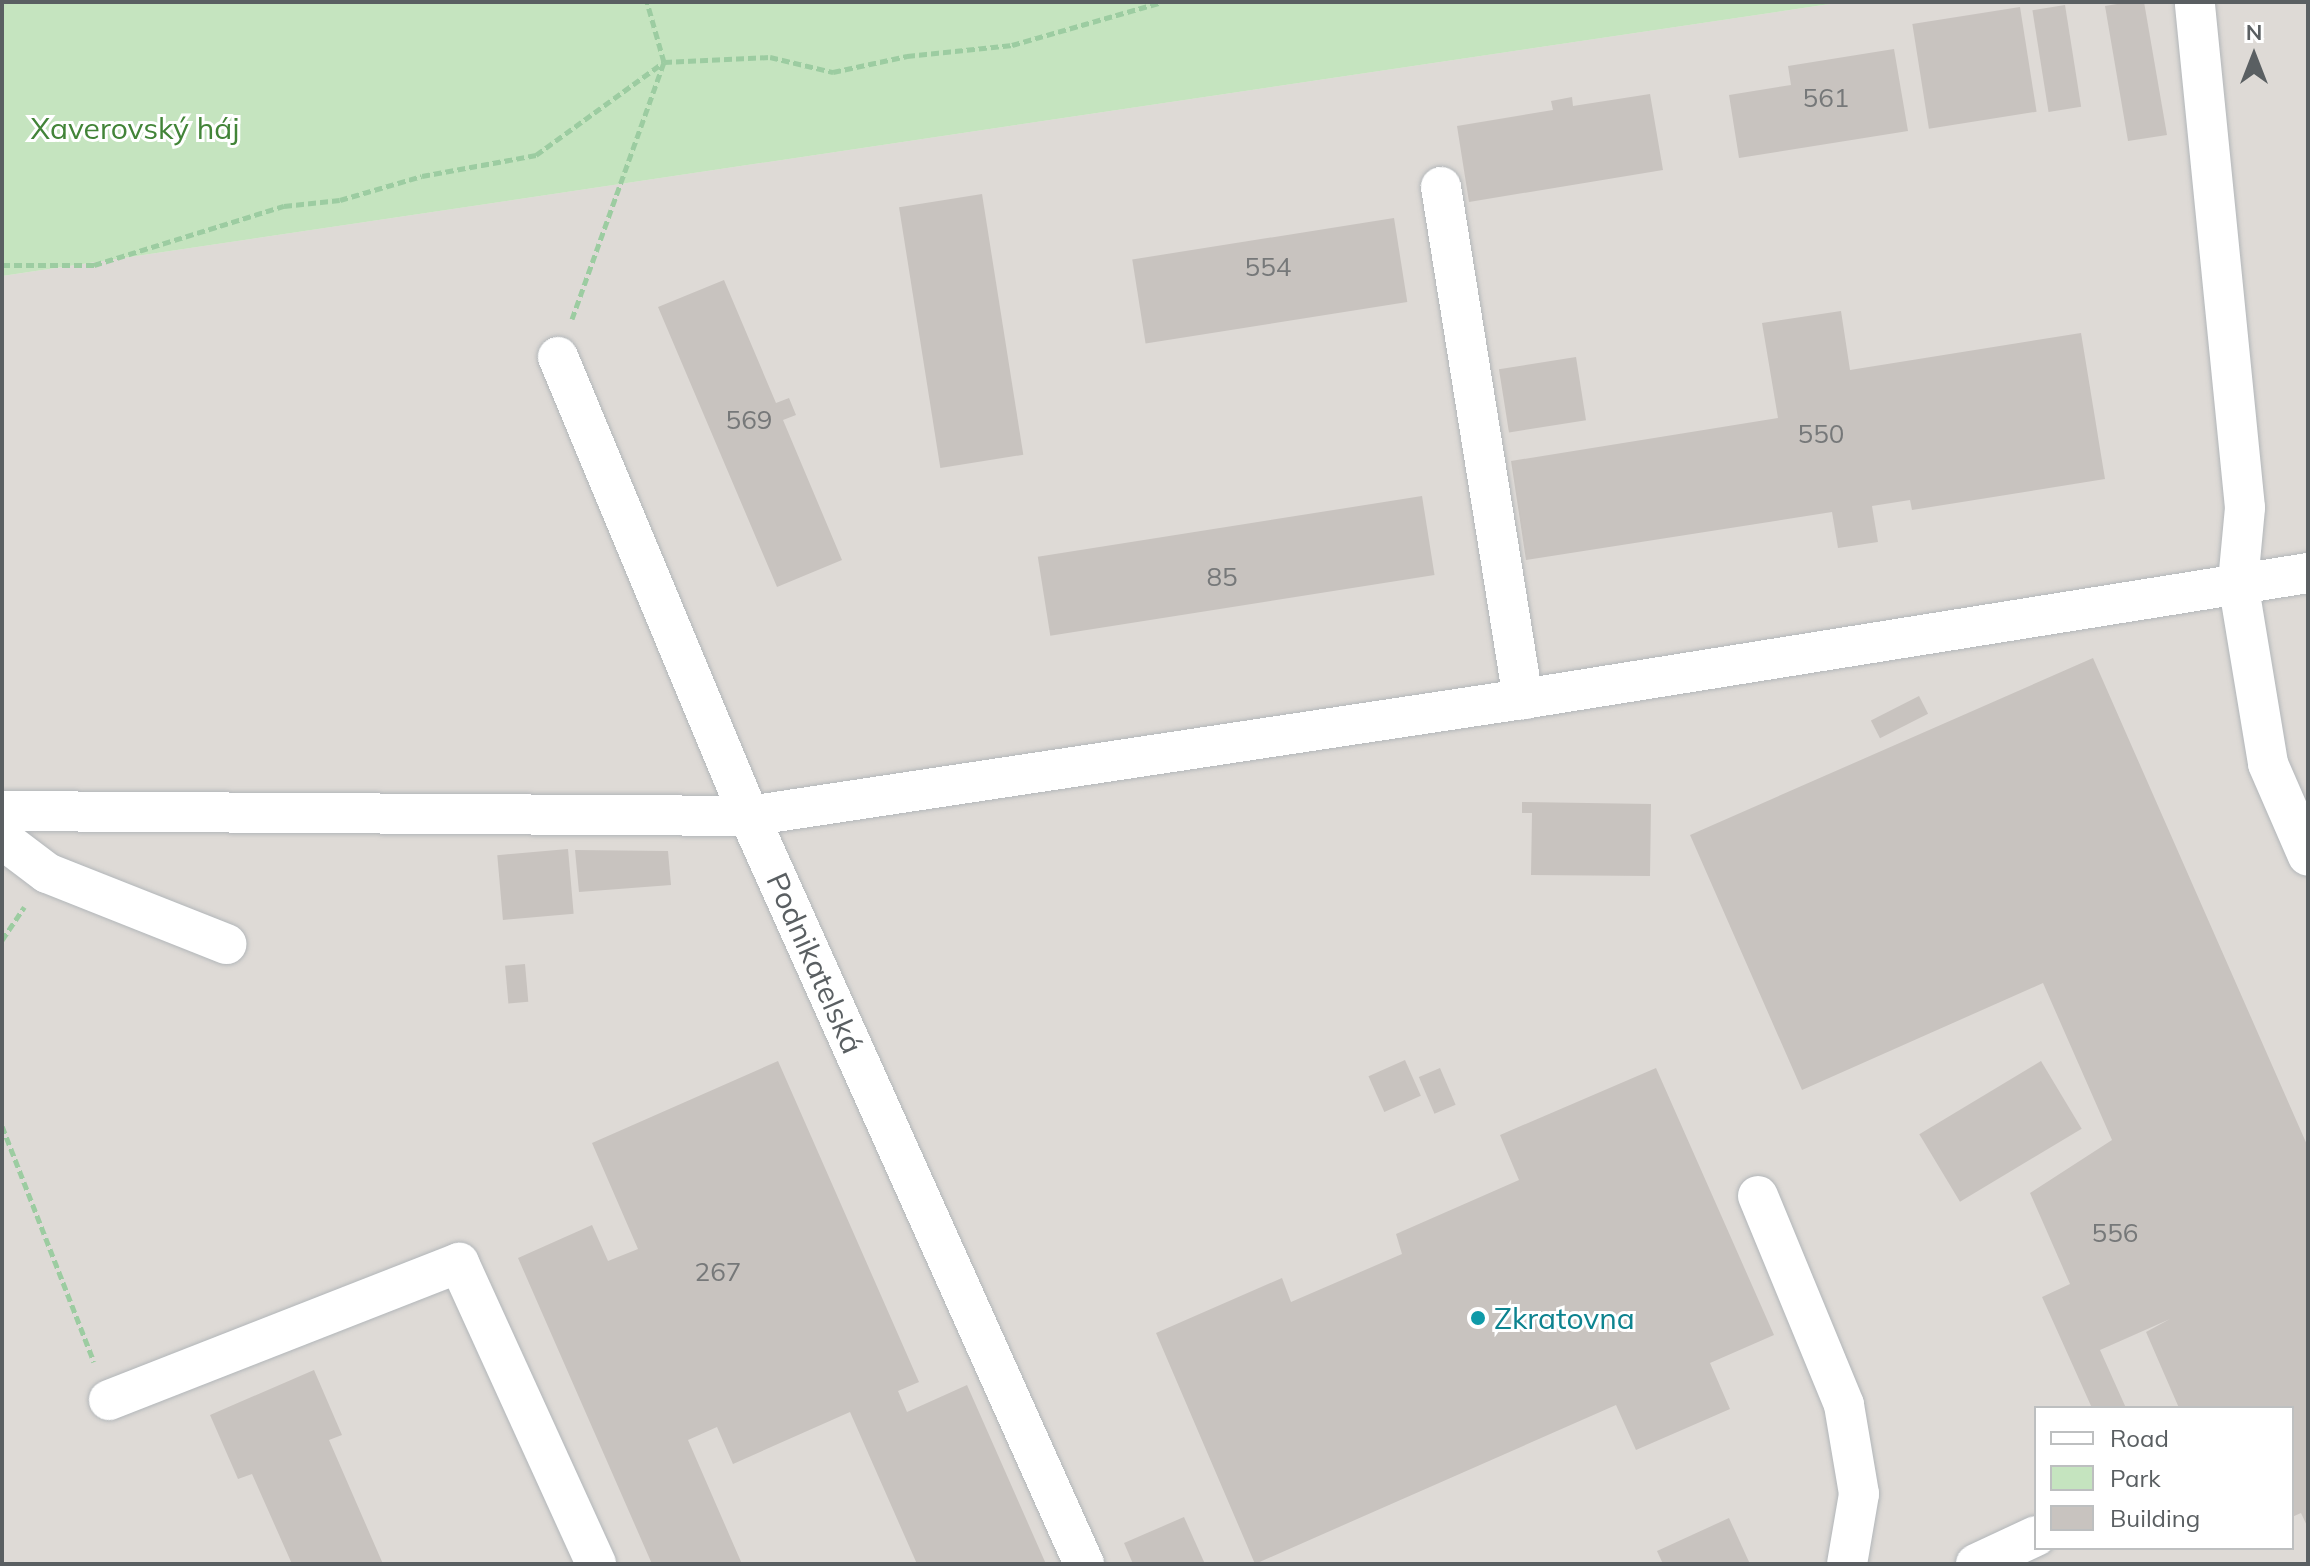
<!DOCTYPE html>
<html>
<head>
<meta charset="utf-8">
<style>
	body { margin:0 }
	#map { position:relative; width:2310px; height:1566px; overflow:hidden; background:#ede8e2; font-family:Mulish,sans-serif }
	div>[style] { position:absolute }
	.industrial>* { inset:0; background:#dedad6 }
	.green>* { inset:0; background:#c5e4bf }
	.building>* { inset:0; background:#c8c3bf; transform-origin:0 0 }
	.path>* { height:5px; margin-top:-2.5px; transform-origin:0; background:repeating-linear-gradient(90deg,#9ccca1 0 8px,transparent 0 12px) }
	.roads { filter:drop-shadow(0 0 2px #b2b6b9) drop-shadow(0 0 2px #b2b6b9) }
	.minor>* { height:40px; margin:-20px; padding:0 20px; transform-origin:20px; border-radius:20px; background:#fff }
	.dots>* { width:22px; height:22px; translate:-50% -50%; box-sizing:border-box; border:4px solid #fff; border-radius:50% }
	span { translate:-50% -50%; white-space:nowrap; text-align:center; line-height:1.15; -webkit-text-stroke:6px #fff; paint-order:stroke }
	.number-label { font-size:26px; color:#767879 }
	.number-label span { -webkit-text-stroke-width:0 }
	.park-label { font-size:30px; color:#428438 }
	.street-label { font-size:30px; color:#5a5f62 }
	.culture-label { font-size:30px; color:#0d838f }
	.left { translate:0 -50%; text-align:left }
	.frame { position:absolute; inset:0; border:4px solid #5a5f62; pointer-events:none }
	.legend { position:absolute; left:2034px; top:1406px; width:260px; height:144px; box-sizing:border-box; background:#fff; border:2px solid #bdbfc0; margin:0; padding:10px 14px; list-style:none; font-size:24px; color:#5a5f62 }
	.legend li { display:flex; align-items:center; gap:16px; height:40px }
	.legend b { width:40px; border:2px solid #bdbfc0 }
	.north { position:absolute; left:2214px; top:16px; width:80px; height:80px; -webkit-text-stroke:6px #fff; paint-order:stroke; rotate:0deg; font-size:22px; font-weight:700; line-height:32px; text-align:center; color:#5a5f62 }
	.north::after { content:''; display:block; margin:auto; width:28px; height:36px; background:#5a5f62; clip-path:polygon(50% 0,100% 100%,50% 72%,0 100%) }
</style>
</head>
<body>
<div id="map">
	<div class="industrial">
		<div style="clip-path:polygon(evenodd,1843px 2px,2308px 2px,2308px 1564px,2px 1564px,2px 276px,1843px 2px,2036px 1408px,2292px 1408px,2292px 1548px,2036px 1548px,2036px 1408px)"></div>
	</div>
	<div class="green">
		<div style="clip-path:polygon(2px 2px,1843px 2px,2px 276px)"></div>
	</div>
	<div class="building">
		<div style="clip-path:polygon(2129px 2px,2144px 2px,2167px 135px,2128px 141px,2105px 6px)"></div>
		<div style="left:2065px;top:5px;width:103px;height:33px;rotate:81deg"></div>
		<div style="left:2020px;top:7px;width:106px;height:109px;rotate:81deg"></div>
		<div style="clip-path:polygon(1894px 49px,1908px 131px,1739px 158px,1729px 95px,1791px 85px,1788px 66px)"></div>
		<div style="clip-path:polygon(1650px 94px,1663px 170px,1469px 202px,1457px 126px,1553px 110px,1551px 101px,1572px 97px,1573px 106px)"></div>
		<div style="left:982px;top:194px;width:264px;height:84px;rotate:81deg"></div>
		<div style="left:1394px;top:218px;width:85px;height:265px;rotate:81deg"></div>
		<div style="clip-path:polygon(724px 280px,776px 403px,789px 398px,796px 415px,783px 420px,842px 560px,777px 587px,658px 307px)"></div>
		<div style="clip-path:polygon(1841px 311px,1850px 370px,2081px 333px,2105px 479px,1912px 510px,1910px 500px,1872px 506px,1878px 542px,1838px 548px,1832px 512px,1526px 560px,1511px 461px,1778px 418px,1762px 323px)"></div>
		<div style="left:1576px;top:357px;width:64px;height:78px;rotate:81deg"></div>
		<div style="left:1422px;top:496px;width:80px;height:389px;rotate:81deg"></div>
		<div style="clip-path:polygon(2093px 658px,2308px 1147px,2308px 1528px,2301px 1513px,2292px 1517px,2292px 1408px,2179px 1408px,2146px 1332px,2170px 1319px,2100px 1350px,2126px 1408px,2092px 1408px,2042px 1297px,2070px 1284px,2030px 1193px,2112px 1140px,2043px 983px,1802px 1090px,1690px 835px)"></div>
		<div style="left:1919px;top:696px;width:20px;height:54px;rotate:63deg"></div>
		<div style="clip-path:polygon(1522px 802px,1651px 804px,1650px 876px,1531px 875px,1532px 813px,1522px 813px)"></div>
		<div style="left:568px;top:849px;width:65px;height:71px;rotate:85deg"></div>
		<div style="clip-path:polygon(575px 850px,668px 851px,671px 885px,579px 892px)"></div>
		<div style="left:525px;top:964px;width:38px;height:20px;rotate:85deg"></div>
		<div style="left:1405px;top:1060px;width:39px;height:40px;rotate:66deg"></div>
		<div style="clip-path:polygon(778px 1061px,919px 1382px,898px 1391px,907px 1412px,967px 1385px,1046px 1564px,917px 1564px,850px 1412px,733px 1464px,717px 1427px,688px 1440px,742px 1564px,652px 1564px,518px 1258px,592px 1225px,608px 1261px,638px 1249px,592px 1143px)"></div>
		<div style="left:2041px;top:1061px;width:79px;height:142px;rotate:59deg"></div>
		<div style="left:1440px;top:1068px;width:40px;height:23px;rotate:67deg"></div>
		<div style="clip-path:polygon(1656px 1068px,1774px 1335px,1710px 1363px,1730px 1409px,1636px 1450px,1616px 1405px,1255px 1564px,1156px 1333px,1282px 1278px,1291px 1302px,1402px 1254px,1396px 1234px,1519px 1180px,1500px 1135px)"></div>
		<div style="clip-path:polygon(314px 1370px,342px 1435px,329px 1440px,383px 1564px,292px 1564px,252px 1474px,238px 1479px,210px 1415px)"></div>
		<div style="clip-path:polygon(1184px 1517px,1205px 1564px,1133px 1564px,1124px 1543px)"></div>
		<div style="clip-path:polygon(1729px 1518px,1750px 1564px,1663px 1564px,1657px 1551px)"></div>
	</div>
	<div class="path">
		<div style="left:2px;top:265px;width:92px"></div>
		<div style="left:94px;top:265px;width:199px;rotate:-17.3deg"></div>
		<div style="left:284px;top:206px;width:56px;rotate:-6.1deg"></div>
		<div style="left:340px;top:200px;width:85px;rotate:-16.3deg"></div>
		<div style="left:422px;top:176px;width:116px;rotate:-10.4deg"></div>
		<div style="left:536px;top:155px;width:158px;rotate:-36deg"></div>
		<div style="left:664px;top:62px;width:106px;rotate:-2.7deg"></div>
		<div style="left:770px;top:57px;width:65px;rotate:13.4deg"></div>
		<div style="left:833px;top:72px;width:76px;rotate:-12.2deg"></div>
		<div style="left:907px;top:56px;width:106px;rotate:-6deg"></div>
		<div style="left:1012px;top:45px;width:156px;rotate:-16deg"></div>
		<div style="left:572px;top:319px;width:273px;rotate:-70.3deg"></div>
		<div style="left:664px;top:62px;width:62px;rotate:-105.8deg"></div>
		<div style="left:2px;top:940px;width:40px;rotate:-56deg"></div>
		<div style="left:2px;top:1126px;width:253px;rotate:68.7deg"></div>
	</div>
	<div class="roads">
		<div class="minor">
			<div style="left:2195px;top:5px;width:505px;rotate:84.32deg"></div>
			<div style="left:2245px;top:508px;width:74px;rotate:95.4deg"></div>
			<div style="left:2238px;top:582px;width:184px;rotate:80.6deg"></div>
			<div style="left:2268px;top:764px;width:100px;rotate:66.5deg"></div>
			<div style="left:1441px;top:187px;width:519px;rotate:80.9deg"></div>
			<div style="left:558px;top:357px;width:497px;rotate:67.4deg"></div>
			<div style="left:749px;top:816px;width:820px;rotate:65.87deg"></div>
			<div style="left:2px;top:811px;width:747px;rotate:0.38deg"></div>
			<div style="left:749px;top:816px;width:783px;rotate:-8.6deg"></div>
			<div style="left:1523px;top:699px;width:795px;rotate:-9.12deg"></div>
			<div style="left:2px;top:839px;width:56px;rotate:37.1deg"></div>
			<div style="left:47px;top:873px;width:193px;rotate:21.6deg"></div>
			<div style="left:1758px;top:1196px;width:226px;rotate:67.6deg"></div>
			<div style="left:1844px;top:1405px;width:90px;rotate:80.4deg"></div>
			<div style="left:1859px;top:1494px;width:71px;rotate:99.7deg"></div>
			<div style="left:109px;top:1400px;width:376px;rotate:-21.4deg"></div>
			<div style="left:459px;top:1263px;width:331px;rotate:65.5deg"></div>
			<div style="left:1976px;top:1564px;width:66px;rotate:-25deg"></div>
		</div>
	</div>
	<div class="dots">
		<div style="left:1478px;top:1318px;background:#0f9aa8"></div>
	</div>
	<div class="number-label">
		<span style="left:1826px;top:98px">561</span>
		<span style="left:1268px;top:267px">554</span>
		<span style="left:749px;top:420px">569</span>
		<span style="left:1821px;top:434px">550</span>
		<span style="left:1222px;top:577px">85</span>
		<span style="left:2115px;top:1233px">556</span>
		<span style="left:718px;top:1272px">267</span>
	</div>
	<div class="park-label">
		<span style="left:135px;top:128px">Xaverovský háj</span>
	</div>
	<div class="street-label">
		<span style="left:815px;top:963px;rotate:66deg">Podnikatelská</span>
	</div>
	<div class="culture-label">
		<span class="left" style="left:1494px;top:1318px">Zkratovna</span>
	</div>
	<div class="frame"></div>
	<ul class="legend">
	<li><b style="height:10px;background:#fff"></b>Road</li>
	<li><b style="height:22px;background:#c5e4bf"></b>Park</li>
	<li><b style="height:22px;background:#c8c3bf"></b>Building</li>
	</ul>
	<div class="north">N</div>
</div>
</body>
</html>
